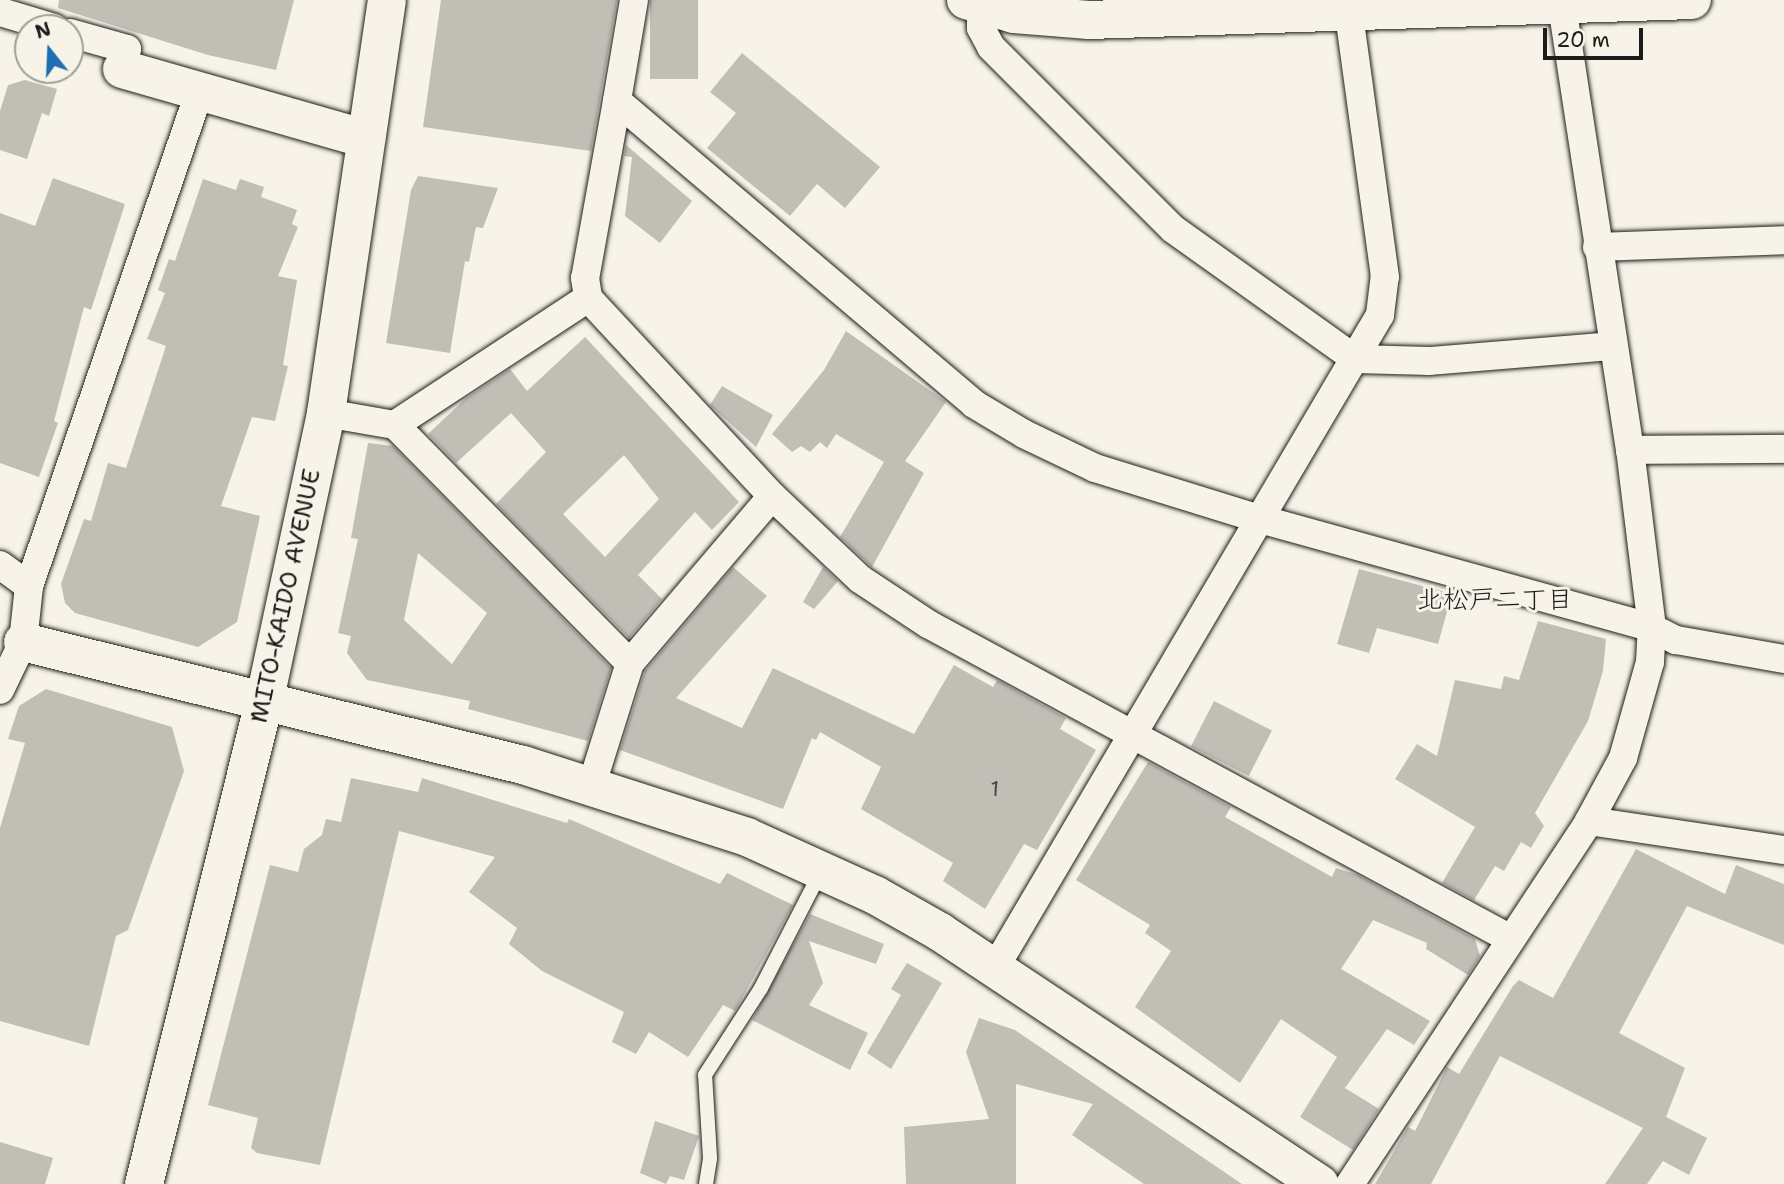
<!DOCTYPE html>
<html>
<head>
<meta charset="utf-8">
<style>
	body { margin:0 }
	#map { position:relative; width:1784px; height:1184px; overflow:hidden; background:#f7f3e8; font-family:"Shantell Sans","Klee One",sans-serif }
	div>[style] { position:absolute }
	.building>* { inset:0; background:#c0beb5; transform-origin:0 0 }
	.roads { filter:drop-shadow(0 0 2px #1c1c1c) drop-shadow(0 0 2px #1c1c1c) }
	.lane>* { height:14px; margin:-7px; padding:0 7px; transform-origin:7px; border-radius:7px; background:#f7f3e8 }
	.street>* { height:28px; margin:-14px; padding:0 14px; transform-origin:14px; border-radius:14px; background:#f7f3e8 }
	.secondary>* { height:38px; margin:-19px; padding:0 19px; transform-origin:19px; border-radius:19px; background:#f7f3e8 }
	.highway>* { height:38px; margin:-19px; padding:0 19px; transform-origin:19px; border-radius:19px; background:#f7f3e8 }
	span { translate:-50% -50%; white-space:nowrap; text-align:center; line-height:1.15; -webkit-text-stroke:6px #f7f3e8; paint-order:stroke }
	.number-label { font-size:21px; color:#454442 }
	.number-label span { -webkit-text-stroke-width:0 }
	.street-label { font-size:24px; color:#1c1c1c }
	.neighbourhood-label { font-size:26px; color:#1c1c1c }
	.north { position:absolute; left:14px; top:14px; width:70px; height:70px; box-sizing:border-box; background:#f7f3e8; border:2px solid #9f9d96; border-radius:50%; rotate:342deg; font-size:19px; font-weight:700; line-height:28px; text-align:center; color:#1c1c1c }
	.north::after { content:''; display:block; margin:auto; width:24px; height:32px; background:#1f6fb2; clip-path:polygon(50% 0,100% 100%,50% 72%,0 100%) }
	.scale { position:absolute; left:1543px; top:28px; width:100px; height:32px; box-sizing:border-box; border:4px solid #1c1c1c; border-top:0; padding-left:9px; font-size:21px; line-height:24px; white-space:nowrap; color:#1c1c1c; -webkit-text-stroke:5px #f7f3e8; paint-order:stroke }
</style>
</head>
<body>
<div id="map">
	<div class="building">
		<div style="clip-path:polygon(59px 0,294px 0,276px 70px,208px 55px,58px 8px)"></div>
		<div style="clip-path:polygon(441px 0,617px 0,591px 151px,423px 127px)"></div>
		<div style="left:650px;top:0;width:48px;height:79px"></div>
		<div style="clip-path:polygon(742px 53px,880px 167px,845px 208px,817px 184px,790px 216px,707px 148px,736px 113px,710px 92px)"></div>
		<div style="clip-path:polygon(25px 80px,57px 89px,49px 116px,42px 113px,27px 159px,0 150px,0 111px,8px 85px)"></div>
		<div style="clip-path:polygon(626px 145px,692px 201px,660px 243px,625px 216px,632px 157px,624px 156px)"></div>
		<div style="clip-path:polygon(418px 176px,498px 188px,483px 228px,476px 227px,469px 262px,465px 261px,450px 353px,386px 343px,411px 190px)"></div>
		<div style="clip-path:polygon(53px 178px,125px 204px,91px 310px,84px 307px,54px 421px,58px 423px,39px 477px,0 463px,0 213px,35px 226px)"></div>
		<div style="clip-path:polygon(203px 179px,236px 190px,240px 179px,264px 187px,261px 197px,297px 210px,292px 224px,298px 227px,278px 276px,297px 280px,283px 365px,288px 366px,275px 421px,252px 417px,221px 506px,260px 516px,237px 622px,198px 647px,75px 613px,65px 603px,61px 584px,84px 519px,91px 521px,108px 463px,126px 468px,166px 346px,147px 339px,165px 293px,158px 290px,169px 259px,175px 261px)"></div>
		<div style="clip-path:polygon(846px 331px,946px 402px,905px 461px,924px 473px,872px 567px,840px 537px,884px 462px,836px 434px,827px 448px,820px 442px,810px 452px,801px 446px,792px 452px,772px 434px,824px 370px)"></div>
		<div style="clip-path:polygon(evenodd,585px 337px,739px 502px,712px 530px,695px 512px,638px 575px,662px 599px,629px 638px,496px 504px,546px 452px,511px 413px,456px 463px,428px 434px,465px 399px,510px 369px,527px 391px,585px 337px,624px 455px,659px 499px,605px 557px,563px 514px,624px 455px)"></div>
		<div style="clip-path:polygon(722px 386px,773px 415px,756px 447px,710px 405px)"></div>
		<div style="clip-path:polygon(evenodd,368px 443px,393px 446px,611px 668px,588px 741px,468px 709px,470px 701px,367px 680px,347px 653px,351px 636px,338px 633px,358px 539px,351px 538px,368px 443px,418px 553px,487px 613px,452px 664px,404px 620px,418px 553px)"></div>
		<div style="clip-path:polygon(733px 567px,767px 596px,676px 698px,742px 728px,773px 668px,914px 734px,954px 665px,993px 687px,997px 680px,1066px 718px,1060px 729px,1096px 750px,1037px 850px,1024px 844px,985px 909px,943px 881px,953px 863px,861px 809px,881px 767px,820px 732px,816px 740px,812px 738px,783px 809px,620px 750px,645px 671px)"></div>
		<div style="clip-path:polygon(823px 567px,838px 581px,814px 609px,803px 602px)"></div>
		<div style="clip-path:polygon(1359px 569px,1452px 594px,1438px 644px,1377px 628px,1369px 653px,1337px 644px)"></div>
		<div style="clip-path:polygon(1538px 621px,1606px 639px,1603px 671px,1588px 721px,1535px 813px,1544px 826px,1531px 848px,1521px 842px,1504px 871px,1495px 866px,1474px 900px,1442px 883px,1475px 827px,1395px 779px,1417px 744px,1437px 756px,1455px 680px,1501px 689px,1504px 676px,1519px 680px)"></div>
		<div style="clip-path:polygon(46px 689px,172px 727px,184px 771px,128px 930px,116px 936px,89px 1046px,0 1021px,0 828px,25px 743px,8px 739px,19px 706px)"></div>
		<div style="left:1214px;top:701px;width:65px;height:51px;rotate:27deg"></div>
		<div style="clip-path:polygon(1148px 762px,1231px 807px,1225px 817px,1332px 877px,1336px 868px,1358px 875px,1475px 939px,1480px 956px,1468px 975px,1426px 949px,1427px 943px,1373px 920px,1341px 969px,1430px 1021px,1414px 1045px,1387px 1029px,1345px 1088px,1379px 1109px,1353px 1150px,1300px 1117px,1337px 1057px,1281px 1019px,1240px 1083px,1135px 1007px,1171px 951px,1145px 933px,1150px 925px,1076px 880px)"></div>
		<div style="clip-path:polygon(351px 778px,418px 792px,422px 778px,567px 823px,569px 819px,720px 884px,727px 873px,793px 905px,735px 1011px,723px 1005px,688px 1057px,649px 1032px,636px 1054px,612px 1042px,624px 1012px,542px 971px,509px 944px,517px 928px,469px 892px,495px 857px,399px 831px,320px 1165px,257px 1153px,251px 1148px,258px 1118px,208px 1105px,270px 865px,298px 872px,304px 849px,322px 835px,326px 819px,341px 822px)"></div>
		<div style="clip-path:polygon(1636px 849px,1725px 894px,1736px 865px,1784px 884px,1784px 945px,1687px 906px,1619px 1033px,1685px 1068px,1666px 1117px,1707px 1138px,1689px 1175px,1663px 1161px,1647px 1184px,1605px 1184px,1643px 1128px,1500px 1056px,1431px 1184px,1375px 1184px,1408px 1127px,1415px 1131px,1447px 1067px,1459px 1074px,1513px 986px,1519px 980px,1553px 998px)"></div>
		<div style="clip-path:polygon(810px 914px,884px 944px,876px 964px,809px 941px,823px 983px,809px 1005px,868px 1033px,850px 1070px,752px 1020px)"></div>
		<div style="clip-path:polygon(907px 963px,942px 983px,891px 1069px,867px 1053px,901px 995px,891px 989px)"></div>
		<div style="clip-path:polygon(979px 1018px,1015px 1030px,1242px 1184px,1144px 1184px,1072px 1135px,1093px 1104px,1016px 1084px,1016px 1184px,906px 1184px,904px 1127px,989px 1119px,966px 1052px)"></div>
		<div style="clip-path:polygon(655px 1121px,699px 1136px,684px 1180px,670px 1176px,666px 1184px,640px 1173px)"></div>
		<div style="clip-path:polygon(0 1142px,53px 1158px,45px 1184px,0 1184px)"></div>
	</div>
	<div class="roads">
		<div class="lane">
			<div style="left:706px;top:1184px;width:26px;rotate:-81deg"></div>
			<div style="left:710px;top:1158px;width:83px;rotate:-93.4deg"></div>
			<div style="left:705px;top:1075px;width:103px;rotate:-57.2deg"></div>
			<div style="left:761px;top:988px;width:129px;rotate:-62.8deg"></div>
		</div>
		<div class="street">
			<div style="left:634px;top:0;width:102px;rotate:99.6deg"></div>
			<div style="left:617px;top:101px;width:468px;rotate:40.3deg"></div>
			<div style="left:974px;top:404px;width:58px;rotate:31deg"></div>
			<div style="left:1024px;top:434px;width:79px;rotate:25.6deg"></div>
			<div style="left:1095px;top:468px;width:173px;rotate:17.2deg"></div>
			<div style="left:1260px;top:519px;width:407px;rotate:15.5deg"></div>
			<div style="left:1652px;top:628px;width:27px;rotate:27deg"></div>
			<div style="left:1676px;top:640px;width:110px;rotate:10deg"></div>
			<div style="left:981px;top:6px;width:22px;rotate:90deg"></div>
			<div style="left:981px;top:28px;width:21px;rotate:62deg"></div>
			<div style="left:991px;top:47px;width:257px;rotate:45deg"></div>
			<div style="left:1173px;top:229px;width:224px;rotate:35.5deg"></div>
			<div style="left:1355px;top:359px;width:75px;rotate:1.5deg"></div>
			<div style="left:1430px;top:361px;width:183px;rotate:-4.7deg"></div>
			<div style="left:4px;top:13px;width:52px;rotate:16.7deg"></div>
			<div style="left:70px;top:33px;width:59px;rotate:15.7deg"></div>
			<div style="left:127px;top:49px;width:21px;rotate:104deg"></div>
			<div style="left:617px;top:101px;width:180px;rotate:100.2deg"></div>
			<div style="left:585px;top:278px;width:20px;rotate:81deg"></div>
			<div style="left:588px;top:298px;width:270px;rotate:47.1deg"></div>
			<div style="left:772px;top:496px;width:121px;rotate:43.3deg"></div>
			<div style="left:860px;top:579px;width:82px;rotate:33.5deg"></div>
			<div style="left:928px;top:624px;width:660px;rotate:28.39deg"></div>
			<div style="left:1597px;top:247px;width:187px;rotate:-2.1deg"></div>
			<div style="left:588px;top:298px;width:231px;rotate:146.7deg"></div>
			<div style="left:395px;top:425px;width:334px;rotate:45.4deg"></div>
			<div style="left:630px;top:663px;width:219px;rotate:-49.6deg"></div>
			<div style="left:326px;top:413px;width:70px;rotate:9.9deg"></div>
			<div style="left:1630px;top:450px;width:154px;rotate:-0.4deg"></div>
			<div style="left:0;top:565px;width:36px;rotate:36deg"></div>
			<div style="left:29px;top:586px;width:56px;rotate:96.1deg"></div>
			<div style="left:23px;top:642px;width:53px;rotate:115.6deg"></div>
			<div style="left:29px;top:586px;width:521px;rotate:-70.97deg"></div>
			<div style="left:592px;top:784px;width:127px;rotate:-72.6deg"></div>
			<div style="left:1589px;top:821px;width:197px;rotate:8.5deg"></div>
			<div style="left:996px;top:966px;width:756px;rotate:-59.47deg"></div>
			<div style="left:1380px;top:315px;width:38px;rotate:-83deg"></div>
			<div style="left:1385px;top:277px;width:280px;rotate:-97.8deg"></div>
			<div style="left:1350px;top:1184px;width:435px;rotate:-56.6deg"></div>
			<div style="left:1589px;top:821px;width:72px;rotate:-61.6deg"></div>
			<div style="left:1623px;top:758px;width:100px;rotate:-74.3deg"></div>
			<div style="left:1650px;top:662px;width:34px;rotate:-87deg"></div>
			<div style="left:1652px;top:628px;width:179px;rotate:-97deg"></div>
			<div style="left:1630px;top:450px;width:455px;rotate:-98.7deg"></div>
		</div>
		<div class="secondary">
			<div style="left:966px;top:0;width:50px;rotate:16.3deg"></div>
			<div style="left:1014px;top:14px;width:75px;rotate:4.6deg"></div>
			<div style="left:1089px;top:20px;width:603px;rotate:-1.9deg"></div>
			<div style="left:122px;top:69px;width:254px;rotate:16deg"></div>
			<div style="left:23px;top:642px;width:515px;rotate:13.82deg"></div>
			<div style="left:523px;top:765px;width:235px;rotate:17.8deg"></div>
			<div style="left:747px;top:837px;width:141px;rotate:24.4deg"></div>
			<div style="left:875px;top:895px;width:75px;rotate:29.6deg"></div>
			<div style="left:940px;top:932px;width:456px;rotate:33.6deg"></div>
		</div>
		<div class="highway">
			<div style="left:144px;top:1184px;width:496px;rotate:-76deg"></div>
			<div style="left:264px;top:703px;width:297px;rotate:-77.9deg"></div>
			<div style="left:326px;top:413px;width:417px;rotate:-81.6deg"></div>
		</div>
	</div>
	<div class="number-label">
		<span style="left:995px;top:789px">1</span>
	</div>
	<div class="street-label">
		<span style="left:286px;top:596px;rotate:-78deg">MITO-KAIDO AVENUE</span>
	</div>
	<div class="neighbourhood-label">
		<span style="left:1495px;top:599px">北松戸二丁目</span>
	</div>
	<div class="north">N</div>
	<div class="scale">20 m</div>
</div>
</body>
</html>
